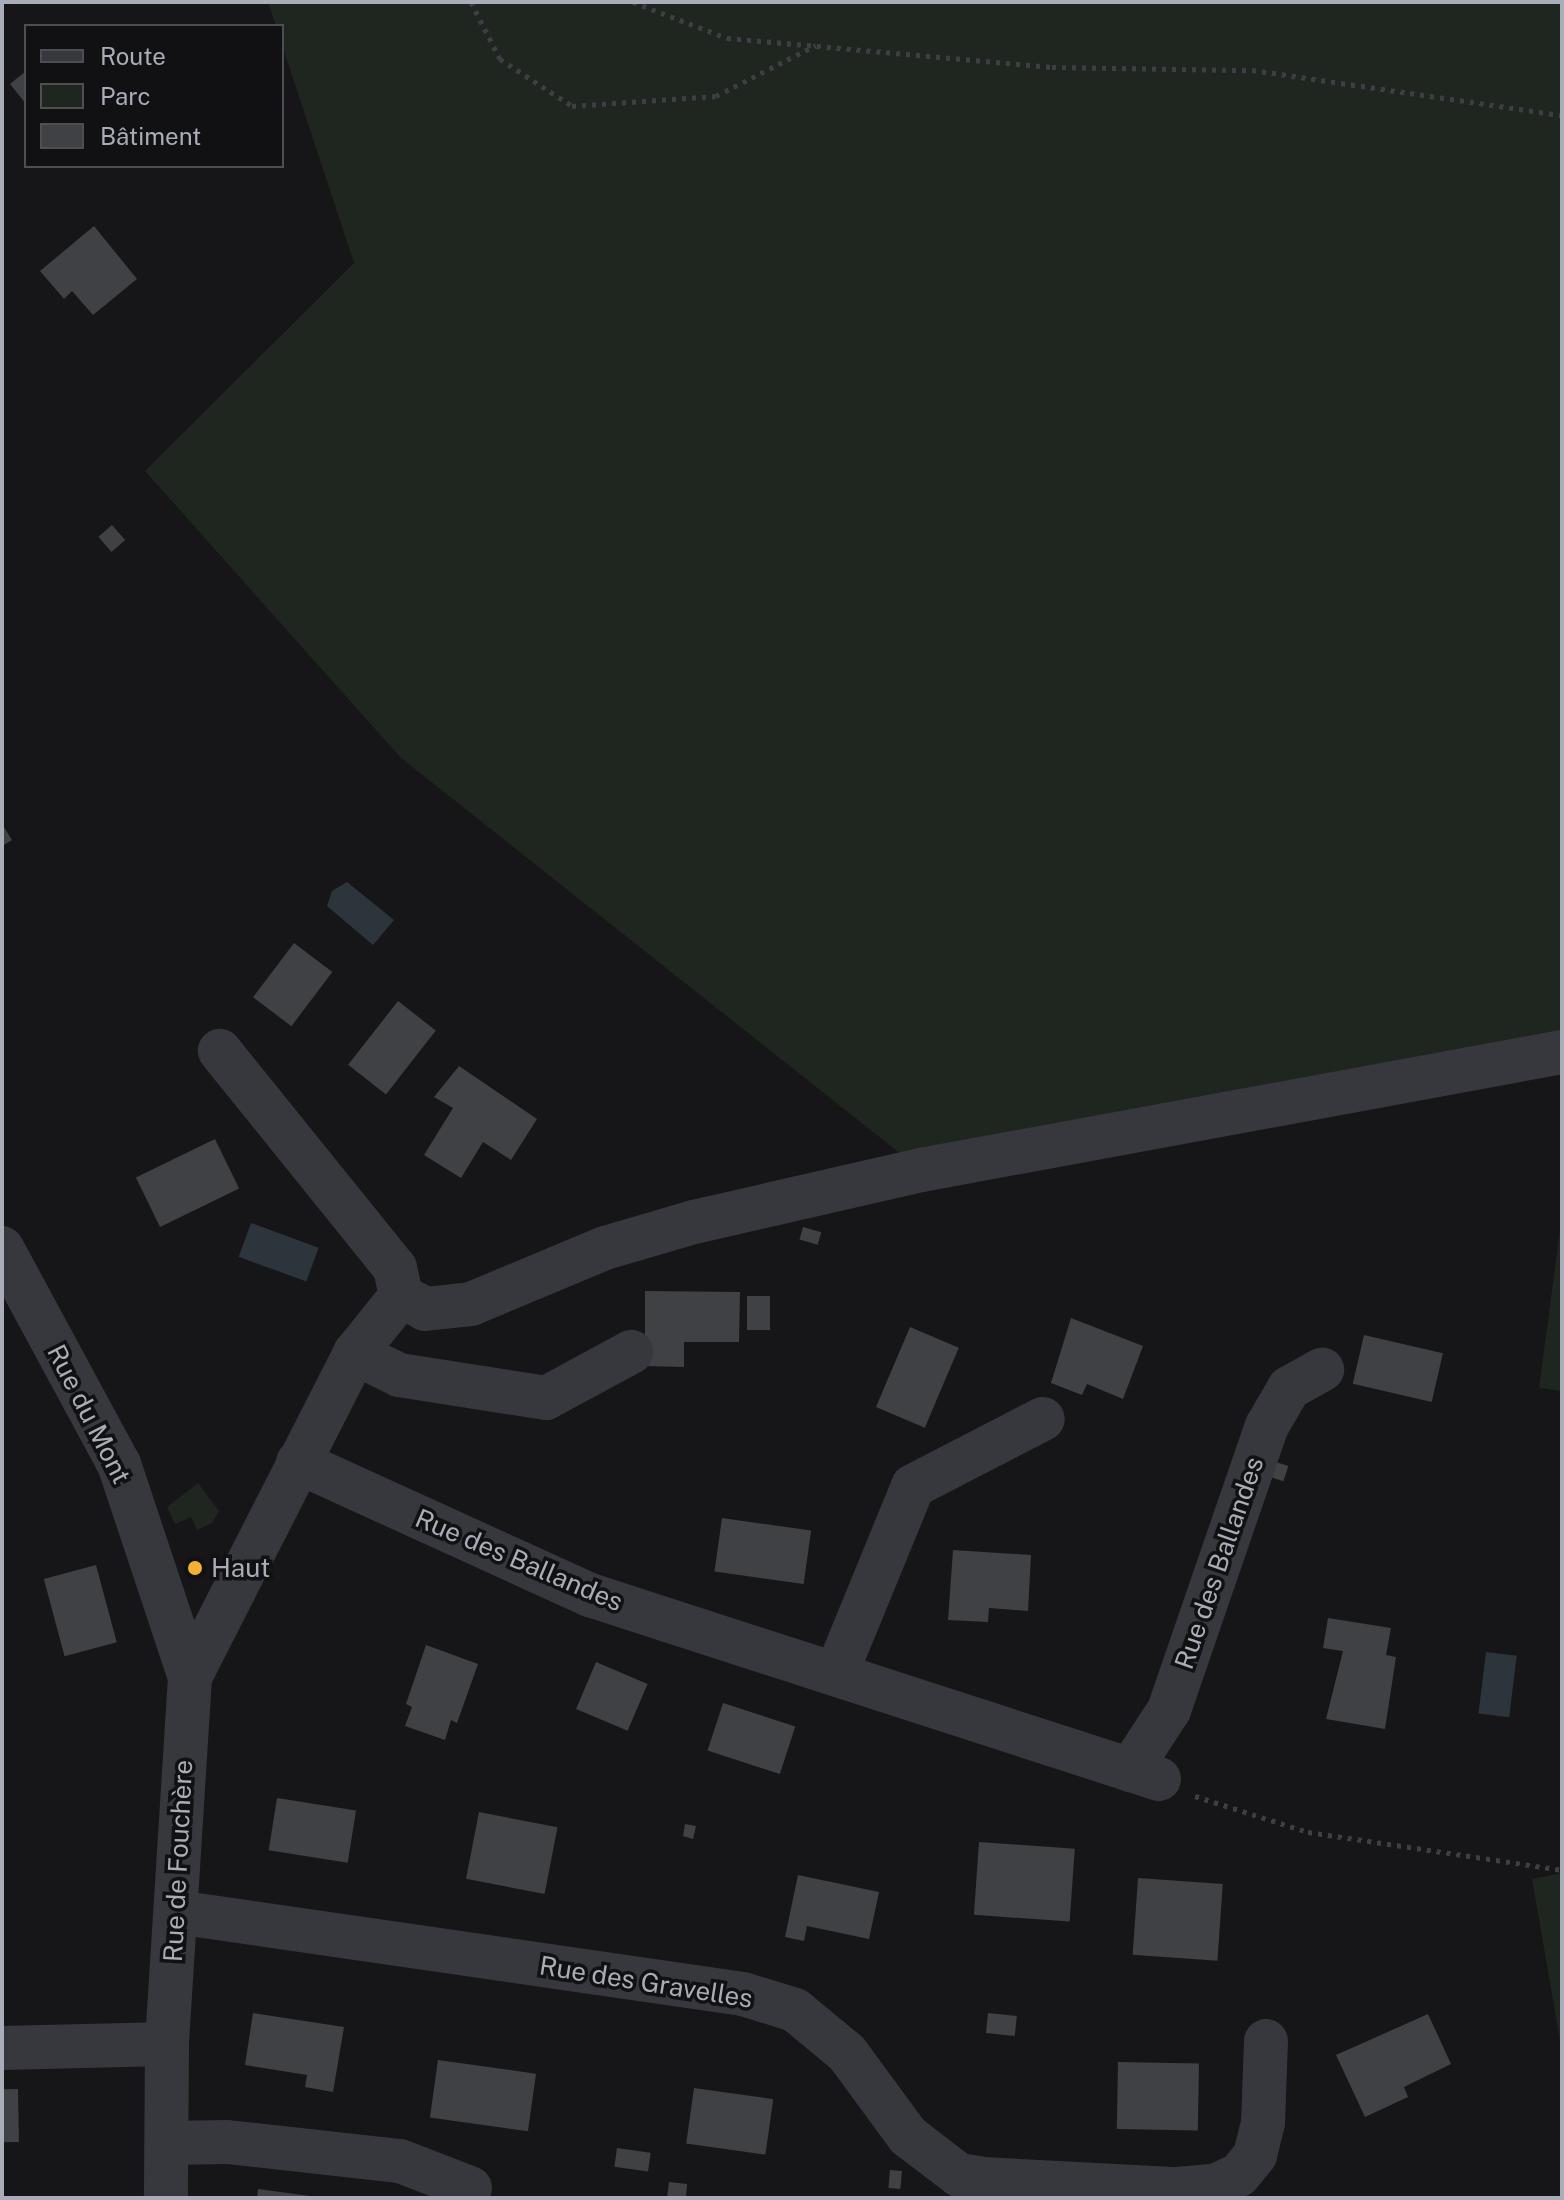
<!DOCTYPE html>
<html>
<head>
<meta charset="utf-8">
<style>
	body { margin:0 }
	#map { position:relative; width:1564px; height:2200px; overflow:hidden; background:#161618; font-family:"Public Sans",sans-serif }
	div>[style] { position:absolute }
	.green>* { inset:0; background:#1e261f }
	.water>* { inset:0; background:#2c353c; transform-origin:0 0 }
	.building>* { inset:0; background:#404145; transform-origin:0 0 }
	.path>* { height:5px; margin-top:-2.5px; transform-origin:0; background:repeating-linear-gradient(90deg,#3d3f44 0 4px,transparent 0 10px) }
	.minor>* { height:44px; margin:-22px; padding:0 22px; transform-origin:22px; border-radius:22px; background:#37383d }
	.dots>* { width:22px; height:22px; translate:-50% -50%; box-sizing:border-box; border:4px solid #111113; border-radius:50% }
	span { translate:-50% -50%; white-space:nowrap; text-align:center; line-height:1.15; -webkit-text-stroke:7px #111113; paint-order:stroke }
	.street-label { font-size:26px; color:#a8adb8 }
	.poi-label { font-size:26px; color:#a8adb8 }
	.left { translate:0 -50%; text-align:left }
	.frame { position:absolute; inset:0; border:4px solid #a8adb8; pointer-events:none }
	.legend { position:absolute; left:24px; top:24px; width:260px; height:144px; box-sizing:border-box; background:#111113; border:2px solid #4d4f55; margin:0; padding:10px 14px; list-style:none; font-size:24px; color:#a8adb8 }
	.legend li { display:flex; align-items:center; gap:16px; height:40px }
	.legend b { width:40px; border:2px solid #4d4f55 }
</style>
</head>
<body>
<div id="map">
	<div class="green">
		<div style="clip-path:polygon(268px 2px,1562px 2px,1562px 1052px,921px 1170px,401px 758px,145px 471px,354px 263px,282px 45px,282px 26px,276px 26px)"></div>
		<div style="clip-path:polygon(1562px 1215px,1562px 1391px,1539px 1388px)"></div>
		<div style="clip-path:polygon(198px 1483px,219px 1511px,212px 1523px,197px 1530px,191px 1517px,175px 1524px,167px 1507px)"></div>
		<div style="clip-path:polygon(1562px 1873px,1562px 2052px,1532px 1879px)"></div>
	</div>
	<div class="water">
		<div style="clip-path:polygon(347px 882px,394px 920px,373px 945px,327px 906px,332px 891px)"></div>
		<div style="left:251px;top:1223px;width:72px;height:36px;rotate:20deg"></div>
		<div style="left:1486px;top:1652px;width:31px;height:62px;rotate:7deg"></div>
	</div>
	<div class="building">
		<div style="clip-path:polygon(26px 71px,26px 104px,10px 84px)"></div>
		<div style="clip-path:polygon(94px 226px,137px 279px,93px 315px,72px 291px,64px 299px,40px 271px)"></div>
		<div style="left:112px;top:525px;width:20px;height:18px;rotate:49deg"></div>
		<div style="clip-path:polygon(2px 824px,12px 840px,2px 846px)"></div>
		<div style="left:294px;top:943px;width:48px;height:68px;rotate:37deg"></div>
		<div style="left:398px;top:1001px;width:48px;height:81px;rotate:38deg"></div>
		<div style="clip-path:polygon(459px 1066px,537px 1119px,511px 1160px,483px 1142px,461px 1178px,424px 1155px,453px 1108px,434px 1097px)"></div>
		<div style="left:215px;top:1139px;width:55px;height:88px;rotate:64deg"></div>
		<div style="left:803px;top:1227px;width:19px;height:13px;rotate:16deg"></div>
		<div style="clip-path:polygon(645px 1291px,740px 1292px,739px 1342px,684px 1342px,684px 1367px,645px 1366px)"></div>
		<div style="left:747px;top:1296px;width:23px;height:34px"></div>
		<div style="clip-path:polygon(1071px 1318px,1143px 1346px,1123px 1399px,1087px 1384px,1082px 1395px,1051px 1383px)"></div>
		<div style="left:910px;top:1327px;width:53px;height:87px;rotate:23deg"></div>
		<div style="left:1364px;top:1335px;width:81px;height:50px;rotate:13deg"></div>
		<div style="left:1276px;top:1462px;width:13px;height:16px;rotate:18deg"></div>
		<div style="left:722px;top:1518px;width:90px;height:54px;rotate:8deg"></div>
		<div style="clip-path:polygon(953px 1550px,1031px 1555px,1028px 1611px,989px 1608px,988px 1622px,948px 1620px)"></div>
		<div style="left:96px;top:1565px;width:80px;height:54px;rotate:75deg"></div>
		<div style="clip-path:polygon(1328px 1618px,1391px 1628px,1386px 1655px,1396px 1657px,1385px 1729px,1326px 1719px,1343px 1651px,1323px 1648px)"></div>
		<div style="clip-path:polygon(426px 1645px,478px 1664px,457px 1723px,451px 1720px,445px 1740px,405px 1726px,412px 1707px,406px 1704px)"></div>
		<div style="left:596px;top:1662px;width:56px;height:51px;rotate:23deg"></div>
		<div style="left:723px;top:1703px;width:76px;height:50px;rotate:18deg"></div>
		<div style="left:277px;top:1798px;width:80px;height:53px;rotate:9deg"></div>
		<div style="left:479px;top:1812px;width:80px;height:68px;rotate:11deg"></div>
		<div style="clip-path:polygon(685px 1824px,696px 1826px,693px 1839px,683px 1836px)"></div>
		<div style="left:979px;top:1842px;width:96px;height:73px;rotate:4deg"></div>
		<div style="clip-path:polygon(798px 1875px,879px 1892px,869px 1939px,807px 1926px,804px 1941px,785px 1937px)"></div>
		<div style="left:1138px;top:1878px;width:85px;height:77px;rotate:4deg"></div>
		<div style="clip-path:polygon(253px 2013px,344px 2027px,333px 2092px,305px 2087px,307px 2075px,245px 2065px)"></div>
		<div style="left:988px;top:2013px;width:29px;height:20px;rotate:6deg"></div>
		<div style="clip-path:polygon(1428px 2014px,1451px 2064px,1404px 2087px,1408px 2097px,1365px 2117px,1336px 2055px)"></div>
		<div style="left:438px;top:2060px;width:99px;height:58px;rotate:8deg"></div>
		<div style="left:1118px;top:2062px;width:81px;height:67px;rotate:1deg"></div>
		<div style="left:694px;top:2088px;width:80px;height:56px;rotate:8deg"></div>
		<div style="left:18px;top:2089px;width:53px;height:16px;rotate:89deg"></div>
		<div style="left:617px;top:2148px;width:34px;height:19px;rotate:8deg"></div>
		<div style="left:890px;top:2170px;width:12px;height:18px;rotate:5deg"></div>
		<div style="clip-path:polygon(669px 2182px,687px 2184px,686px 2198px,667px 2198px)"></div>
		<div style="clip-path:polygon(258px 2189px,310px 2196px,310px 2198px,257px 2198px)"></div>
	</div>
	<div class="path">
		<div style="left:471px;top:2px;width:64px;rotate:63deg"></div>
		<div style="left:500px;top:59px;width:86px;rotate:33.1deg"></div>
		<div style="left:572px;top:106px;width:144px;rotate:-4deg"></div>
		<div style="left:716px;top:96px;width:112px;rotate:-27deg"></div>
		<div style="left:633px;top:2px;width:101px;rotate:21deg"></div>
		<div style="left:727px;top:38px;width:326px;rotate:5.1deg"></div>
		<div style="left:1052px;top:67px;width:200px;rotate:0.9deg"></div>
		<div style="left:1252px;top:70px;width:313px;rotate:8.3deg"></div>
		<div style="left:1195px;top:1796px;width:119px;rotate:17.7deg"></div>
		<div style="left:1308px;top:1832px;width:257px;rotate:8.5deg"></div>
	</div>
	<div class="minor">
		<div style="left:2px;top:1248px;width:246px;rotate:61.6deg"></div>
		<div style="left:119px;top:1464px;width:225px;rotate:71.6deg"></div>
		<div style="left:190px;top:1677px;width:368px;rotate:93.6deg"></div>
		<div style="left:167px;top:2044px;width:154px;rotate:90.4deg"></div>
		<div style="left:401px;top:1296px;width:27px;rotate:28deg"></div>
		<div style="left:425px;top:1309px;width:46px;rotate:-6.2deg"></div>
		<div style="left:471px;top:1304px;width:145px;rotate:-22.7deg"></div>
		<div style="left:605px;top:1248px;width:93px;rotate:-16.3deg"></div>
		<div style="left:694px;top:1222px;width:233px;rotate:-12.9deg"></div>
		<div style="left:921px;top:1170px;width:652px;rotate:-10.43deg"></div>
		<div style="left:355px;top:1353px;width:49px;rotate:26.6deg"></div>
		<div style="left:399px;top:1375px;width:149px;rotate:8.9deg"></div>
		<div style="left:546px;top:1398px;width:97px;rotate:-28.4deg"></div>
		<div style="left:298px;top:1462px;width:321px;rotate:24.5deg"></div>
		<div style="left:590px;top:1595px;width:598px;rotate:17.92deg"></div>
		<div style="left:836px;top:1674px;width:203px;rotate:-67.7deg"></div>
		<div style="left:913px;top:1486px;width:146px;rotate:-27.3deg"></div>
		<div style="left:190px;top:1677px;width:364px;rotate:-63deg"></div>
		<div style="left:355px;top:1353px;width:73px;rotate:-51.1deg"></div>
		<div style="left:401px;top:1296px;width:29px;rotate:-102deg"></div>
		<div style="left:395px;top:1268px;width:279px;rotate:-128.9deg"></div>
		<div style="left:1130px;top:1770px;width:72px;rotate:-57deg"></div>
		<div style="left:1169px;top:1710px;width:300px;rotate:-71deg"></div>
		<div style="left:1267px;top:1426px;width:44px;rotate:-59.9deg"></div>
		<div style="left:1289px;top:1388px;width:38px;rotate:-29deg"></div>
		<div style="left:176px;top:1912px;width:573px;rotate:8.23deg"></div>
		<div style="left:743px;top:1994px;width:54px;rotate:17.1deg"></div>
		<div style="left:795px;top:2010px;width:67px;rotate:39.6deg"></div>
		<div style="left:847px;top:2053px;width:103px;rotate:53.7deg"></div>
		<div style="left:908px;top:2136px;width:64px;rotate:37.4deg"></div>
		<div style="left:959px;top:2175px;width:24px;rotate:9deg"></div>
		<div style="left:983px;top:2179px;width:194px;rotate:3deg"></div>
		<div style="left:1177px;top:2189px;width:38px;rotate:-5deg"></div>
		<div style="left:1215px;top:2186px;width:26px;rotate:-25deg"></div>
		<div style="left:1239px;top:2175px;width:26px;rotate:-51deg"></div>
		<div style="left:1255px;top:2155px;width:33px;rotate:-76deg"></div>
		<div style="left:1263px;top:2123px;width:82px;rotate:-87.9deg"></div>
		<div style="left:2px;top:2048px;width:165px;rotate:-1.4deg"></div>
		<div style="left:167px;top:2143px;width:60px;rotate:-1deg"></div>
		<div style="left:227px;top:2142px;width:174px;rotate:6.3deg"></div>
		<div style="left:400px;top:2161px;width:75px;rotate:21.1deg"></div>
	</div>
	<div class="dots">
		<div style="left:195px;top:1568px;background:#f2b134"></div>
	</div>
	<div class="street-label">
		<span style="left:89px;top:1414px;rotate:63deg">Rue du Mont</span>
		<span style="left:519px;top:1560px;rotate:23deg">Rue des Ballandes</span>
		<span style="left:1219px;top:1563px;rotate:-71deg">Rue des Ballandes</span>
		<span style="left:178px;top:1861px;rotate:-87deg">Rue de Fouchère</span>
		<span style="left:646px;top:1982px;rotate:9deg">Rue des Gravelles</span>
	</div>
	<div class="poi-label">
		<span class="left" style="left:211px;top:1568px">Haut</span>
	</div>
	<div class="frame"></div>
	<ul class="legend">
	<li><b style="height:10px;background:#37383d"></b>Route</li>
	<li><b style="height:22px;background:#1e261f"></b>Parc</li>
	<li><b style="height:22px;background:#404145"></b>Bâtiment</li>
	</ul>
</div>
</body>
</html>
